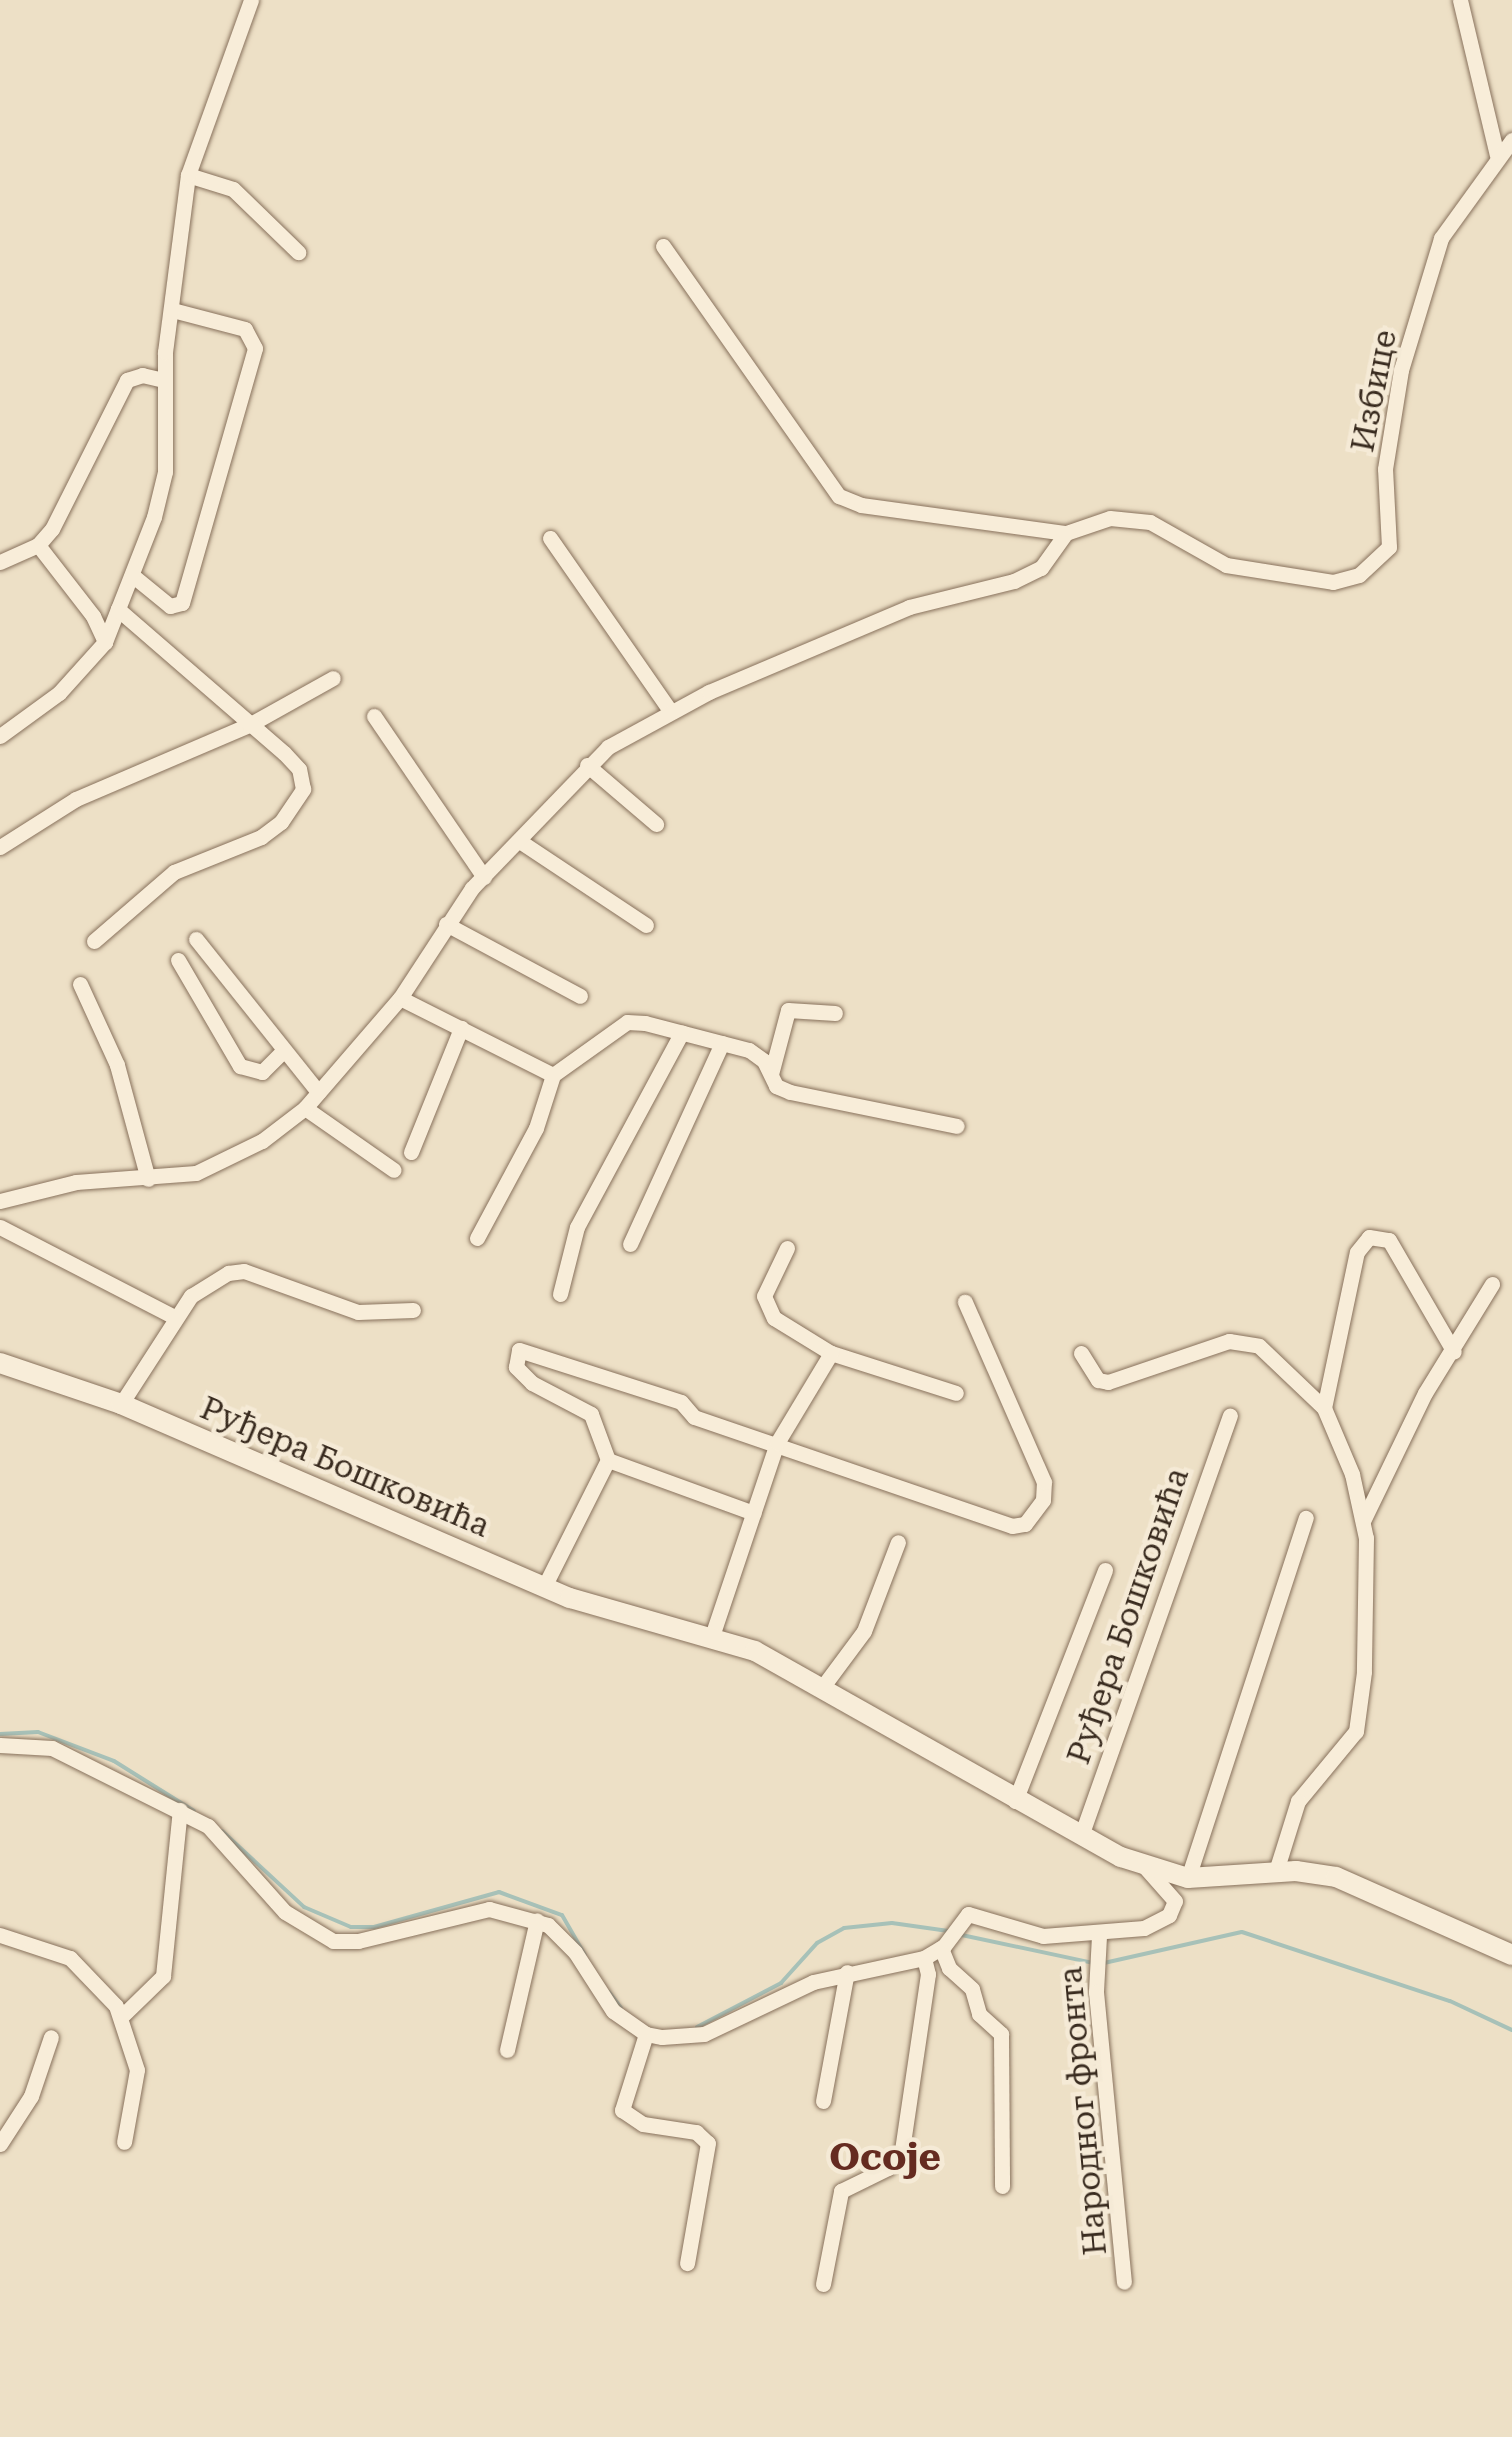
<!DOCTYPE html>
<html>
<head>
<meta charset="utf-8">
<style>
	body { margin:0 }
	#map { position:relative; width:1512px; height:2437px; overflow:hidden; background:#ede0c6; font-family:"Roboto Serif",serif }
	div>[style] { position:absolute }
	.stream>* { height:4px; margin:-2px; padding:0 2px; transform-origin:2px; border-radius:2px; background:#a7c1b8 }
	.roads { filter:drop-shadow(0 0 2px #88715c) drop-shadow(0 0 2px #88715c) }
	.minor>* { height:15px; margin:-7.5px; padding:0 7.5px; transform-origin:7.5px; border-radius:7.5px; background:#f8edd9 }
	.secondary>* { height:20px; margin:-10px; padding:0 10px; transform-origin:10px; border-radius:10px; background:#f8edd9 }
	span { translate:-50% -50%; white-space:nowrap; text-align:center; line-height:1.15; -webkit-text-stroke:9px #f5ead6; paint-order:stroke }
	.street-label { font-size:32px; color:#392b1f }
	.quarter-label { font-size:38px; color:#652b20; font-weight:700 }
</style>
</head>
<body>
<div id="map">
	<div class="stream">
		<div style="left:0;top:1734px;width:38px;rotate:-3deg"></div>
		<div style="left:38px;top:1732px;width:81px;rotate:20.9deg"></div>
		<div style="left:114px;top:1761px;width:94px;rotate:32deg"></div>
		<div style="left:222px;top:1831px;width:112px;rotate:42.8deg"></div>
		<div style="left:304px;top:1907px;width:51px;rotate:23.1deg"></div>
		<div style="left:351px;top:1927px;width:23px"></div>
		<div style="left:374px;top:1927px;width:130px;rotate:-15.6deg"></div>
		<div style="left:499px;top:1892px;width:67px;rotate:20.1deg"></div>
		<div style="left:562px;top:1915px;width:46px;rotate:60.1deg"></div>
		<div style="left:957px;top:1934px;width:140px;rotate:12deg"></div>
		<div style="left:1104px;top:1963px;width:141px;rotate:-12.7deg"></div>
		<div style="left:1242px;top:1932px;width:219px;rotate:18.4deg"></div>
		<div style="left:1450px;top:2001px;width:68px;rotate:25.1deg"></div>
		<div style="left:609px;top:1992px;width:20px;rotate:53deg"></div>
		<div style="left:697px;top:2027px;width:95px;rotate:-27.6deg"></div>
		<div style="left:781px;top:1983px;width:54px;rotate:-48deg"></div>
		<div style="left:817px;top:1943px;width:31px;rotate:-29deg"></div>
		<div style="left:844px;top:1928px;width:48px;rotate:-5.9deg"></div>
		<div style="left:892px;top:1923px;width:57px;rotate:8.1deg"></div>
	</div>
	<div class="roads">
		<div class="minor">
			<div style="left:1460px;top:0;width:159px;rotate:76.6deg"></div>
			<div style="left:188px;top:175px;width:47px;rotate:17.3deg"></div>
			<div style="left:233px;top:189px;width:91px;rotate:44.1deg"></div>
			<div style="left:663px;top:246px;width:306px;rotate:54.9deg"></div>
			<div style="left:839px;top:496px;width:24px;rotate:22deg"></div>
			<div style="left:861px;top:505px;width:207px;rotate:7.8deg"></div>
			<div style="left:1066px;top:533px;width:46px;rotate:-18.8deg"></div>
			<div style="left:1110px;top:518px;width:40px;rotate:5.7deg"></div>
			<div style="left:1150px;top:522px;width:87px;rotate:29.5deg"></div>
			<div style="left:1226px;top:565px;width:108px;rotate:9deg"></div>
			<div style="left:1333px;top:582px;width:27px;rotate:-15deg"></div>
			<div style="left:1359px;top:575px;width:41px;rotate:-43deg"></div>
			<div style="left:1389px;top:547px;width:78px;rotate:-92.9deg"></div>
			<div style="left:1385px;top:469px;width:100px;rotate:-80.8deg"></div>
			<div style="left:1401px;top:370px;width:138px;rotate:-73.1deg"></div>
			<div style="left:1441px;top:238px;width:121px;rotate:-54.1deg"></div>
			<div style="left:550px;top:538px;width:212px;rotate:55.2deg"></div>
			<div style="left:38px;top:545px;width:90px;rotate:52.2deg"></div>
			<div style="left:93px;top:616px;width:29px;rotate:65deg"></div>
			<div style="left:0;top:562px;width:42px;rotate:-24.1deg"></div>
			<div style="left:38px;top:545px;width:21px;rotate:-49deg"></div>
			<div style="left:52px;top:529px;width:167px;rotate:-63.3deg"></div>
			<div style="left:127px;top:380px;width:16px;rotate:-18deg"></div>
			<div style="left:142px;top:375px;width:22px;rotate:13deg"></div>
			<div style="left:132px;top:575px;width:49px;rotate:39.2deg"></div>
			<div style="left:170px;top:606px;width:12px;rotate:-14deg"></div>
			<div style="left:182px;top:603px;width:265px;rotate:-74deg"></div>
			<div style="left:255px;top:348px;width:21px;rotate:-118deg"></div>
			<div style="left:245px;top:329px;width:75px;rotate:-165.4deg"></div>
			<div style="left:374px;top:716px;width:195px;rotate:55.7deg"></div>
			<div style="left:0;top:736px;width:73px;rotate:-36.1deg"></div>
			<div style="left:59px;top:693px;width:69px;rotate:-48deg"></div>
			<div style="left:105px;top:642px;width:134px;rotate:-68.6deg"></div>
			<div style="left:154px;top:517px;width:46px;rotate:-76.3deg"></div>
			<div style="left:165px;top:472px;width:120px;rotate:-90deg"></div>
			<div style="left:165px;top:352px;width:178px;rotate:-82.6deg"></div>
			<div style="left:188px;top:175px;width:186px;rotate:-70.2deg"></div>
			<div style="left:587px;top:765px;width:91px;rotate:40.5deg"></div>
			<div style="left:521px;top:842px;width:150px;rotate:33.6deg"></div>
			<div style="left:0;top:847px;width:90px;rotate:-32.3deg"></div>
			<div style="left:76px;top:799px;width:188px;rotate:-23.2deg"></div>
			<div style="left:249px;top:725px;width:96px;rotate:-29.2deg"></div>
			<div style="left:446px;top:924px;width:152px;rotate:28.2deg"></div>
			<div style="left:196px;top:939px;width:196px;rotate:51.4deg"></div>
			<div style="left:94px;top:941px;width:106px;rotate:-40.8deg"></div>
			<div style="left:174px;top:872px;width:94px;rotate:-21.9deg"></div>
			<div style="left:261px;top:837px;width:25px;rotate:-37deg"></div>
			<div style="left:281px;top:822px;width:40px;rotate:-56deg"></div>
			<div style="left:303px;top:789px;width:20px;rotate:-101deg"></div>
			<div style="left:299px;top:769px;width:22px;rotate:-133deg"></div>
			<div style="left:284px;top:753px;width:220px;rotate:-139.1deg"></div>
			<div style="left:178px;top:960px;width:123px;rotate:59.7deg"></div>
			<div style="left:240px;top:1066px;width:23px;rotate:15deg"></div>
			<div style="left:262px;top:1072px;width:31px;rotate:-45deg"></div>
			<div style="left:80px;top:984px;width:89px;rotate:65.4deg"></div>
			<div style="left:117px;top:1065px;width:118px;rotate:74.8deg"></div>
			<div style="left:400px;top:998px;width:171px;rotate:26.7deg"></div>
			<div style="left:553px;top:1075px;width:91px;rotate:-35.6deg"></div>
			<div style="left:627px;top:1022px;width:18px;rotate:3deg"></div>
			<div style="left:645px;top:1023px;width:107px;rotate:14.6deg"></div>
			<div style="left:749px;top:1050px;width:19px;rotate:36deg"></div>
			<div style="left:764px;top:1061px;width:28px;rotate:64deg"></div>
			<div style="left:776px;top:1086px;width:15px;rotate:23deg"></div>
			<div style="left:790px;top:1092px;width:170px;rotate:11.5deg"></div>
			<div style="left:771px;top:1074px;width:66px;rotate:-75.1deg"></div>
			<div style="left:788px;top:1010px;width:47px;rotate:3.7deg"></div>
			<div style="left:305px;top:1108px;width:108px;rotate:34.9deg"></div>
			<div style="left:411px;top:1152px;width:134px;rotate:-68deg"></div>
			<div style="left:0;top:1201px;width:78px;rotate:-14deg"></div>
			<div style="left:76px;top:1182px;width:120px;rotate:-4.3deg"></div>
			<div style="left:196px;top:1173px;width:73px;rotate:-25.9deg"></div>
			<div style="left:262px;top:1141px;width:54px;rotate:-37.5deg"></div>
			<div style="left:305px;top:1108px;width:145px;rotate:-49.2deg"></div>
			<div style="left:400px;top:998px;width:131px;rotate:-56.8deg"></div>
			<div style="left:472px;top:888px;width:196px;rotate:-46deg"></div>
			<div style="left:608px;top:747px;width:115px;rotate:-28.6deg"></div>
			<div style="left:709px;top:692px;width:217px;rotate:-23deg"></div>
			<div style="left:909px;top:607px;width:108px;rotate:-13.9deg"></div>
			<div style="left:1014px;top:581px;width:30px;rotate:-26deg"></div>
			<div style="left:1041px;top:568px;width:43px;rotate:-54.5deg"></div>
			<div style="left:0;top:1227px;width:196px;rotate:27.3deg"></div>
			<div style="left:477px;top:1238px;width:125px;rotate:-61.8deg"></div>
			<div style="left:536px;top:1128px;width:56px;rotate:-72.2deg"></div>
			<div style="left:630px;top:1244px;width:221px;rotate:-65.4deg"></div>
			<div style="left:787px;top:1248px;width:53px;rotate:115.6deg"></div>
			<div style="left:764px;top:1296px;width:24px;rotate:66deg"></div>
			<div style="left:774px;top:1318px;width:67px;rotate:31.6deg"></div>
			<div style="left:831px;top:1353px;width:131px;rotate:17.7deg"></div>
			<div style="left:560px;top:1294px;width:69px;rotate:-75.8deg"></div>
			<div style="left:577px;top:1227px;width:221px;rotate:-61.7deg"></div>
			<div style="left:1081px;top:1353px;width:32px;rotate:58deg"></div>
			<div style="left:1098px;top:1380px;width:10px;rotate:11deg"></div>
			<div style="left:1108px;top:1382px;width:128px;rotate:-18.7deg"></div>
			<div style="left:1229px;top:1341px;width:30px;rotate:9deg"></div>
			<div style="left:1259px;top:1346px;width:90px;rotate:43.6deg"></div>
			<div style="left:1324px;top:1408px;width:72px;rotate:67deg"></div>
			<div style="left:1352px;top:1474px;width:66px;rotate:77.7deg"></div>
			<div style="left:1366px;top:1538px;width:134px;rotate:90.9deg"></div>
			<div style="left:1364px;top:1672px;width:60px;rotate:97.7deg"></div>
			<div style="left:1356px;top:1731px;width:91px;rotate:129.6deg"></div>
			<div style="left:1298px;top:1801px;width:73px;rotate:107.4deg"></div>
			<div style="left:121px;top:1404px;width:129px;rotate:-57.1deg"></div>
			<div style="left:191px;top:1296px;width:44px;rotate:-31.9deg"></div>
			<div style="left:228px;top:1273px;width:16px;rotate:-7deg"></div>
			<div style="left:244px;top:1271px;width:121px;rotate:19.8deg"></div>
			<div style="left:358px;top:1312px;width:55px;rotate:-2.1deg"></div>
			<div style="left:1324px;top:1408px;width:159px;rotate:-78.1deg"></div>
			<div style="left:1357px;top:1252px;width:19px;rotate:-51deg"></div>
			<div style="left:1369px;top:1237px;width:20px;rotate:9deg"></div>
			<div style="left:1389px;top:1240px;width:129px;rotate:59.9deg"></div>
			<div style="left:608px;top:1460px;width:49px;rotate:-110.3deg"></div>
			<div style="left:591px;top:1414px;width:67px;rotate:-152.3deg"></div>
			<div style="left:532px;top:1383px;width:23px;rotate:-135deg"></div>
			<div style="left:516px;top:1367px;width:17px;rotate:-80deg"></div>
			<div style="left:519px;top:1350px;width:170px;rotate:17.8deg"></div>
			<div style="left:681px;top:1402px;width:20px;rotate:49deg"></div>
			<div style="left:694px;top:1417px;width:336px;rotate:18.9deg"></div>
			<div style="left:1012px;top:1526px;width:13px;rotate:-9deg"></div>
			<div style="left:1025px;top:1524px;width:30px;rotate:-53deg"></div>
			<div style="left:1043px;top:1500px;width:18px;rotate:-87deg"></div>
			<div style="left:1044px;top:1482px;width:197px;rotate:-113.7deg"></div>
			<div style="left:1363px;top:1521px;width:142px;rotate:-64.2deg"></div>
			<div style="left:1425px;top:1393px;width:128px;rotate:-58.4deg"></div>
			<div style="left:544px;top:1587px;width:142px;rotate:-63.3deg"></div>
			<div style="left:608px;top:1460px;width:155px;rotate:20deg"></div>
			<div style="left:712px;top:1636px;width:204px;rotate:-71.4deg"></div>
			<div style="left:777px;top:1443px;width:105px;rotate:-59deg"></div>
			<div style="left:821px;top:1689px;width:72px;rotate:-53.4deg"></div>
			<div style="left:864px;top:1631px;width:95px;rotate:-69.1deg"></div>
			<div style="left:0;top:1745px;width:52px;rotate:3.3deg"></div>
			<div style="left:52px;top:1748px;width:174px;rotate:26.6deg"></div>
			<div style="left:208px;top:1826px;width:115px;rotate:48.2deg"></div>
			<div style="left:285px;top:1912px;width:56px;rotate:31.1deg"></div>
			<div style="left:333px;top:1941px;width:25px"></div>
			<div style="left:358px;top:1941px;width:135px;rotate:-13.7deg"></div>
			<div style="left:489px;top:1909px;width:61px;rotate:15.2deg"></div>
			<div style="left:548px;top:1925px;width:38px;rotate:45deg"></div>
			<div style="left:575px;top:1952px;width:70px;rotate:57.2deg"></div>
			<div style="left:613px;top:2011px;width:40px;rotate:34.9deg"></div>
			<div style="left:646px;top:2034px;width:16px;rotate:11deg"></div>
			<div style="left:662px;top:2037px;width:42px;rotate:-4.1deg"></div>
			<div style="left:704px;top:2034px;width:121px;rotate:-25.5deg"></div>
			<div style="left:813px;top:1982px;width:114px;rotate:-12.2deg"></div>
			<div style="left:924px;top:1958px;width:23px;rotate:-31deg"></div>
			<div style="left:944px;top:1946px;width:40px;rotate:-53deg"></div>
			<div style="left:968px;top:1914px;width:78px;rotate:16.3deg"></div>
			<div style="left:1043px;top:1936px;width:101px;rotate:-4.5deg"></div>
			<div style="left:1144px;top:1928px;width:28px;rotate:-27deg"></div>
			<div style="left:1169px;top:1915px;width:15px;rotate:-67deg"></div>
			<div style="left:1175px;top:1901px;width:47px;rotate:-131.5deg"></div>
			<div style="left:1015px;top:1801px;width:248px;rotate:-68.7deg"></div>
			<div style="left:1081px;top:1836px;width:446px;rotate:-70.5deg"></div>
			<div style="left:1188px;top:1878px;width:379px;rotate:-71.9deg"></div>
			<div style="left:0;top:1935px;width:74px;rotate:18.2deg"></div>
			<div style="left:70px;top:1958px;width:66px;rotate:46.2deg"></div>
			<div style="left:116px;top:2006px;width:67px;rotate:71.8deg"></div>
			<div style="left:137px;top:2070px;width:73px;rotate:100.2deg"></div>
			<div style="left:1099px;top:1936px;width:56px;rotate:93.1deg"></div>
			<div style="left:1096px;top:1992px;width:291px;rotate:84.5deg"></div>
			<div style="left:941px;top:1948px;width:22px;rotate:68deg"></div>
			<div style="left:949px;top:1968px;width:31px;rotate:42deg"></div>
			<div style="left:972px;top:1989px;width:26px;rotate:74deg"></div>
			<div style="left:979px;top:2014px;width:30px;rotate:42deg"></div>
			<div style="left:1001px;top:2034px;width:152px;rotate:89.6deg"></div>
			<div style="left:121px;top:2017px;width:59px;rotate:-44.3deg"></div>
			<div style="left:163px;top:1976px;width:167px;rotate:-84.2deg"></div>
			<div style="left:646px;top:2034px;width:80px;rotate:107.5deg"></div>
			<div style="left:622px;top:2110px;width:25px;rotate:34deg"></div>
			<div style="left:643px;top:2124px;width:54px;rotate:8.6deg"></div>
			<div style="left:696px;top:2132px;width:16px;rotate:43deg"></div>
			<div style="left:708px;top:2143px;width:122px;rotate:99.9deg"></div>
			<div style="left:507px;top:2050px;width:133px;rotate:-77deg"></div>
			<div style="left:823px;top:2101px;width:131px;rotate:-79.5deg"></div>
			<div style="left:0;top:2144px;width:57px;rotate:-57.1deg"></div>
			<div style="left:31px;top:2096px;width:62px;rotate:-71.3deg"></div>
			<div style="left:823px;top:2284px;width:95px;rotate:-79deg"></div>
			<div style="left:841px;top:2191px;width:52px;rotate:-26.1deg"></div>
			<div style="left:888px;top:2168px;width:23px;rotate:-52deg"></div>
			<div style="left:902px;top:2150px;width:178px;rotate:-81.6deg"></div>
			<div style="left:928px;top:1974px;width:16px;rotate:-104deg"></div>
		</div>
		<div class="secondary">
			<div style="left:0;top:1363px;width:128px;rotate:18.7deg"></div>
			<div style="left:121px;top:1404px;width:489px;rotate:23.4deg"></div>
			<div style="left:570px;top:1598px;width:192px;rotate:16deg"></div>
			<div style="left:755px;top:1651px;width:420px;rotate:29.4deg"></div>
			<div style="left:1121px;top:1857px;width:70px;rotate:17.4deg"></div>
			<div style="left:1188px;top:1878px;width:108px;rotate:-3.7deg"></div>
			<div style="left:1296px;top:1871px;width:40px;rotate:8.5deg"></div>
			<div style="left:1336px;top:1877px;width:193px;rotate:23.9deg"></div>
		</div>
	</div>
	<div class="street-label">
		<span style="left:1374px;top:391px;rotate:-79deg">Избице</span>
		<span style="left:345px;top:1467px;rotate:23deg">Руђера Бошковића</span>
		<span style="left:1128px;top:1616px;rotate:-71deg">Руђера Бошковића</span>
		<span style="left:1083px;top:2111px;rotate:-95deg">Народног фронта</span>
	</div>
	<div class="quarter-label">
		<span style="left:885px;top:2158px">Осоје</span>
	</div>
</div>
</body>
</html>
